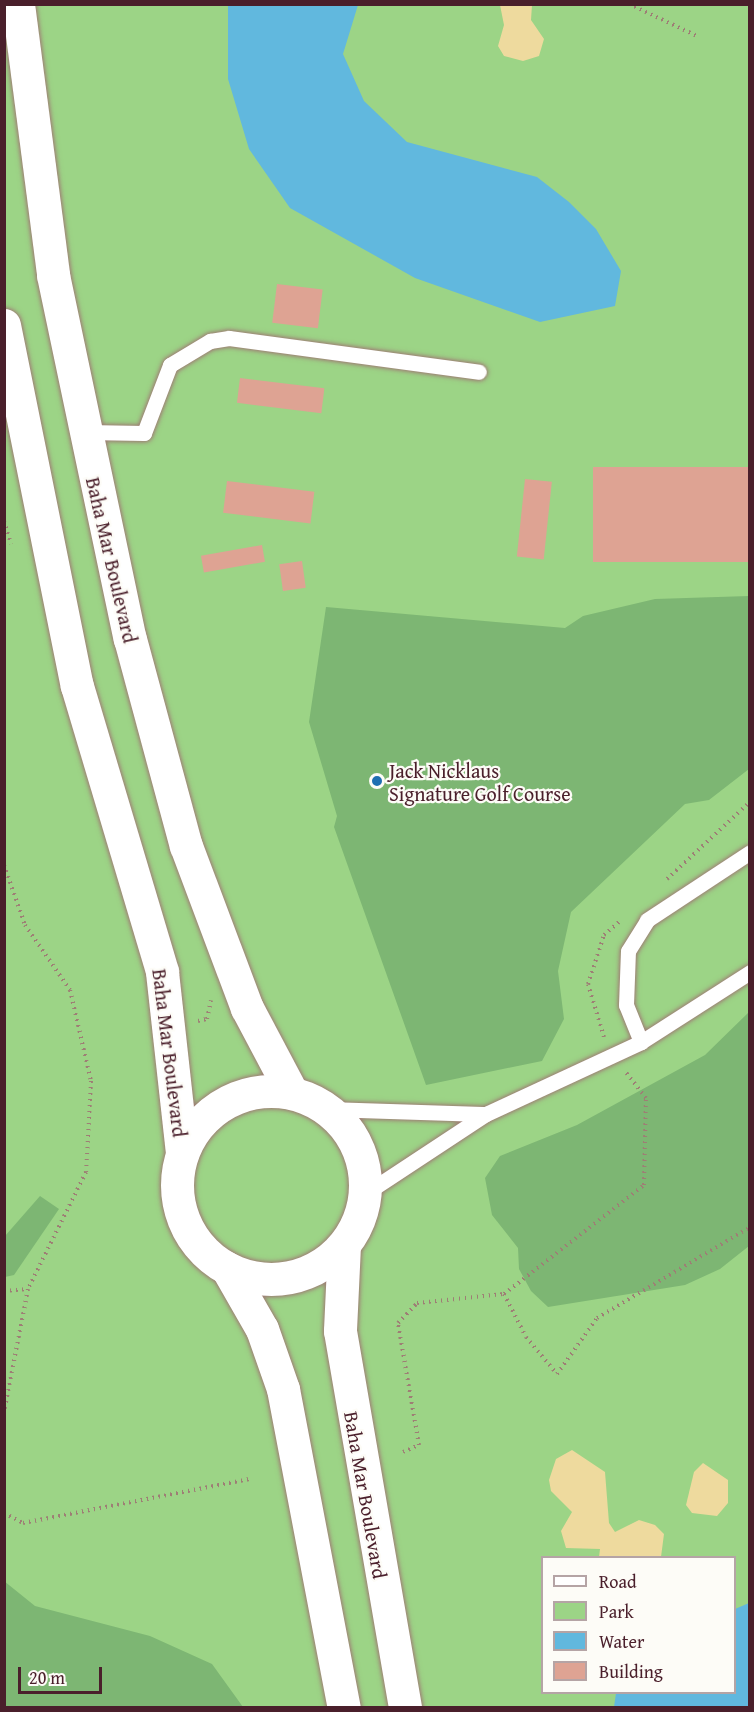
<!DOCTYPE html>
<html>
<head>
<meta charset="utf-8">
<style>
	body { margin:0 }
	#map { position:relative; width:754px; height:1712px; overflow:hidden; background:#f2debf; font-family:"Gentium Book Plus",serif }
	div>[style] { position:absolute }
	.green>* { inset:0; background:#9cd486 }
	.forest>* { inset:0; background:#7db673 }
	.sand>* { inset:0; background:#eeda9e }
	.water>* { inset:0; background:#61b8de }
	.building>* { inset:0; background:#dea393; transform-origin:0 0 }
	.path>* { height:4px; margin-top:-2px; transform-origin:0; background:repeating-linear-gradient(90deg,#9e7e75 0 1.5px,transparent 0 6px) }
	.roads { filter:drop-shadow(0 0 2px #9e7e75) drop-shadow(0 0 2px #9e7e75) }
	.lane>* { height:15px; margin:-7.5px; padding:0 7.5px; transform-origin:7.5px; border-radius:7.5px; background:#fff }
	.primary>* { height:33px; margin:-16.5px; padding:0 16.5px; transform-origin:16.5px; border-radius:16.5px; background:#fff }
	.primary>.ring { margin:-16.5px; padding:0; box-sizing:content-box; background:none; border:33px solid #fff; border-radius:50% }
	.dots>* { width:16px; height:16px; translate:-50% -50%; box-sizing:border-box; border:3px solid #fdfcf7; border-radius:50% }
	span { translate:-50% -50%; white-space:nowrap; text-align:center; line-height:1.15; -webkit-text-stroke:4.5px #fdfcf7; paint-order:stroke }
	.street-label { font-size:20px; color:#4a1f2b }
	.poi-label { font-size:20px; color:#4a1f2b }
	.left { translate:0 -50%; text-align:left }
	.frame { position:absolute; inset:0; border:6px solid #4a1f2b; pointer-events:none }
	.legend { position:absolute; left:541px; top:1556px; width:195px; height:138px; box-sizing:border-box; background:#fdfcf7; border:2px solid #b5a4a5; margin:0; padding:8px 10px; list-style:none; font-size:18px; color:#4a1f2b }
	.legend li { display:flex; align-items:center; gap:12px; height:30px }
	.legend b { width:30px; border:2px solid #b5a4a5 }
	.scale { position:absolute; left:18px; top:1667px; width:84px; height:27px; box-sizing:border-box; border:3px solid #4a1f2b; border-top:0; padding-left:8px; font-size:18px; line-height:21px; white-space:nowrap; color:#4a1f2b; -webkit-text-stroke:4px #fdfcf7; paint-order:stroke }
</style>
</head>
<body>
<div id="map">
	<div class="green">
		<div style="clip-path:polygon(evenodd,5px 5px,749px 5px,749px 1707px,5px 1708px,5px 5px,542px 1558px,734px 1558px,734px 1692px,542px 1692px,542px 1558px)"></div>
	</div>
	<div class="forest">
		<div style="clip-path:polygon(749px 596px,749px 769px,709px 800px,685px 804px,571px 912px,558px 971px,564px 1019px,542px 1061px,426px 1085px,334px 827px,337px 816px,309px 722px,326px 607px,565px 628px,583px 616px,655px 599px)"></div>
		<div style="clip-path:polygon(749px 1012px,749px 1246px,720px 1269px,685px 1285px,548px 1307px,531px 1291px,519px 1269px,518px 1248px,492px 1215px,485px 1178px,500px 1156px,577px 1125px,705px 1055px)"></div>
		<div style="clip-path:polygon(40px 1196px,59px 1209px,14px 1275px,5px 1277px,5px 1236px)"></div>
		<div style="clip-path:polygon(4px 1581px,35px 1606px,150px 1636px,212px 1664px,243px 1707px,5px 1707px)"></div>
	</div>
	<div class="sand">
		<div style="clip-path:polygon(500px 5px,532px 5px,531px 20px,544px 39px,539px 56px,523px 61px,504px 56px,498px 46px,504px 25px)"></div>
		<div style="clip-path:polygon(572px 1450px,605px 1472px,609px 1523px,615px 1532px,639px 1520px,655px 1525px,664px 1534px,661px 1557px,599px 1557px,600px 1549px,566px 1548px,561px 1531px,572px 1512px,551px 1491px,549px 1480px,556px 1459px)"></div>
		<div style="clip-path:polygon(703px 1463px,728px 1480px,728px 1503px,717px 1516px,692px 1513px,686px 1505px,694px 1472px)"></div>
	</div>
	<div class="water">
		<div style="clip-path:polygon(228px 4px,358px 5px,343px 54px,364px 101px,407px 142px,537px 177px,569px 202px,596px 229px,621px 271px,615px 306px,540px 322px,415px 278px,290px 208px,249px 149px,228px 79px)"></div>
		<div style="clip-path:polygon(749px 1603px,749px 1707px,614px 1707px,616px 1693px,734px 1692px,735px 1609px)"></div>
	</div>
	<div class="building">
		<div style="left:277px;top:284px;width:46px;height:39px;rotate:7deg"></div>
		<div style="left:240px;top:378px;width:85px;height:25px;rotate:7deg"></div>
		<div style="left:750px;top:467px;width:95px;height:157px;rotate:90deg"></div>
		<div style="left:525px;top:479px;width:27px;height:78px;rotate:6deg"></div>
		<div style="left:227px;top:481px;width:88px;height:32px;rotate:7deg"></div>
		<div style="left:262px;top:545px;width:17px;height:62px;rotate:80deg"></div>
		<div style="left:302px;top:561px;width:27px;height:23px;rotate:82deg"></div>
	</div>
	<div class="path">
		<div style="left:629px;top:4px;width:75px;rotate:25.2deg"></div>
		<div style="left:4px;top:521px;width:24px;rotate:73deg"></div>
		<div style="left:4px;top:865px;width:64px;rotate:70.7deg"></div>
		<div style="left:25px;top:925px;width:79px;rotate:55.3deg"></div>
		<div style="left:70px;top:990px;width:93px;rotate:77deg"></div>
		<div style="left:91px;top:1081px;width:91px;rotate:93.1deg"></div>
		<div style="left:86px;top:1172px;width:131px;rotate:116.4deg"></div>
		<div style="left:28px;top:1289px;width:126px;rotate:101deg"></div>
		<div style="left:667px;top:879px;width:113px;rotate:-42.9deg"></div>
		<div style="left:198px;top:1021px;width:9px;rotate:-13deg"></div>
		<div style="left:207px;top:1019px;width:19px;rotate:-78deg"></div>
		<div style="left:604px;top:1037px;width:55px;rotate:-106.8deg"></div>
		<div style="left:588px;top:984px;width:52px;rotate:-71.9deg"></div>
		<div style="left:604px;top:935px;width:20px;rotate:-41deg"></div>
		<div style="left:4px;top:1291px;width:24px;rotate:-5deg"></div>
		<div style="left:504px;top:1294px;width:48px;rotate:62.9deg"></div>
		<div style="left:526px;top:1337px;width:48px;rotate:50deg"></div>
		<div style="left:557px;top:1374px;width:69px;rotate:-54.5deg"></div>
		<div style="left:597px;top:1318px;width:178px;rotate:-30.7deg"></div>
		<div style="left:403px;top:1452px;width:17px;rotate:-24deg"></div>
		<div style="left:419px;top:1445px;width:124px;rotate:-99.8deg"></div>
		<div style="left:398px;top:1323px;width:28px;rotate:-46deg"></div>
		<div style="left:417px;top:1303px;width:87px;rotate:-5.9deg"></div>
		<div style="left:504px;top:1294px;width:177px;rotate:-37.9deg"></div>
		<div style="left:644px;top:1185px;width:87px;rotate:-88.7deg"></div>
		<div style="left:646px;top:1098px;width:34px;rotate:-128deg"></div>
		<div style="left:4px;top:1513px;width:21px;rotate:28deg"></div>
		<div style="left:23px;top:1523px;width:231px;rotate:-11deg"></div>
	</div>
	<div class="roads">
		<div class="lane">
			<div style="left:85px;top:432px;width:59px;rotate:1deg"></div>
			<div style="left:144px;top:433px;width:73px;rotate:-69.1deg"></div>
			<div style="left:170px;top:365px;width:47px;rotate:-31deg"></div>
			<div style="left:210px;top:341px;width:19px;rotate:-9deg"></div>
			<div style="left:229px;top:338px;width:252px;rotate:7.7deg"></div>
			<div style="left:641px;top:1042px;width:40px;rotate:-112deg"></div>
			<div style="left:626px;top:1005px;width:54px;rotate:-87.9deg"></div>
			<div style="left:628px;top:951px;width:36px;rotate:-58deg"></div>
			<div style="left:647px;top:920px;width:123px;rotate:-33.4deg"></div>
			<div style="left:327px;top:1109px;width:156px;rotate:1.8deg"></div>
			<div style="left:366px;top:1193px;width:144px;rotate:-33.4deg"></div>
			<div style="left:486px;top:1114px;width:171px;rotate:-24.9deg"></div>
			<div style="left:641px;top:1042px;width:130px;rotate:-32.7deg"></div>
		</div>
		<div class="primary">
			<div style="left:18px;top:4px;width:273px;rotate:82.6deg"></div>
			<div style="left:53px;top:275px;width:372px;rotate:78.1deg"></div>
			<div style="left:130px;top:639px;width:214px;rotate:74.9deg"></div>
			<div style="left:186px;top:846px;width:173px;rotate:69.4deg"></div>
			<div style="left:247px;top:1008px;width:96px;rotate:62.1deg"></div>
			<div style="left:4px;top:325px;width:368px;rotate:78.6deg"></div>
			<div style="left:77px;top:686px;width:298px;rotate:73.4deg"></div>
			<div style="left:162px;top:972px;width:182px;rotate:83.7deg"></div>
			<div class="ring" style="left:177px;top:1091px;width:155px;height:155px"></div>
			<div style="left:344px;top:1245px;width:86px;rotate:92.7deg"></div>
			<div style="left:340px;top:1331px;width:383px;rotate:80.2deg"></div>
			<div style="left:227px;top:1268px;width:70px;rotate:60.2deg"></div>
			<div style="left:262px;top:1329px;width:64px;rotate:70.7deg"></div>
			<div style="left:283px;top:1389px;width:325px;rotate:79.2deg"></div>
		</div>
	</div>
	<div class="dots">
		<div style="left:377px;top:781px;background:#1f6fb2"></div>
	</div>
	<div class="street-label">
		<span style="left:112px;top:560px;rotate:77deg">Baha Mar Boulevard</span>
		<span style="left:170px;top:1053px;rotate:83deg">Baha Mar Boulevard</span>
		<span style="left:366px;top:1495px;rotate:80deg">Baha Mar Boulevard</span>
	</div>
	<div class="poi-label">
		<span class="left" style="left:389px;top:782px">Jack Nicklaus<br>Signature Golf Course</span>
	</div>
	<div class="frame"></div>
	<ul class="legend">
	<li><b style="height:8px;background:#fff"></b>Road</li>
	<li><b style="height:16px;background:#9cd486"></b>Park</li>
	<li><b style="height:16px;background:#61b8de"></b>Water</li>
	<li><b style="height:16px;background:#dea393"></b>Building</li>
	</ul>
	<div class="scale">20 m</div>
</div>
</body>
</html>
